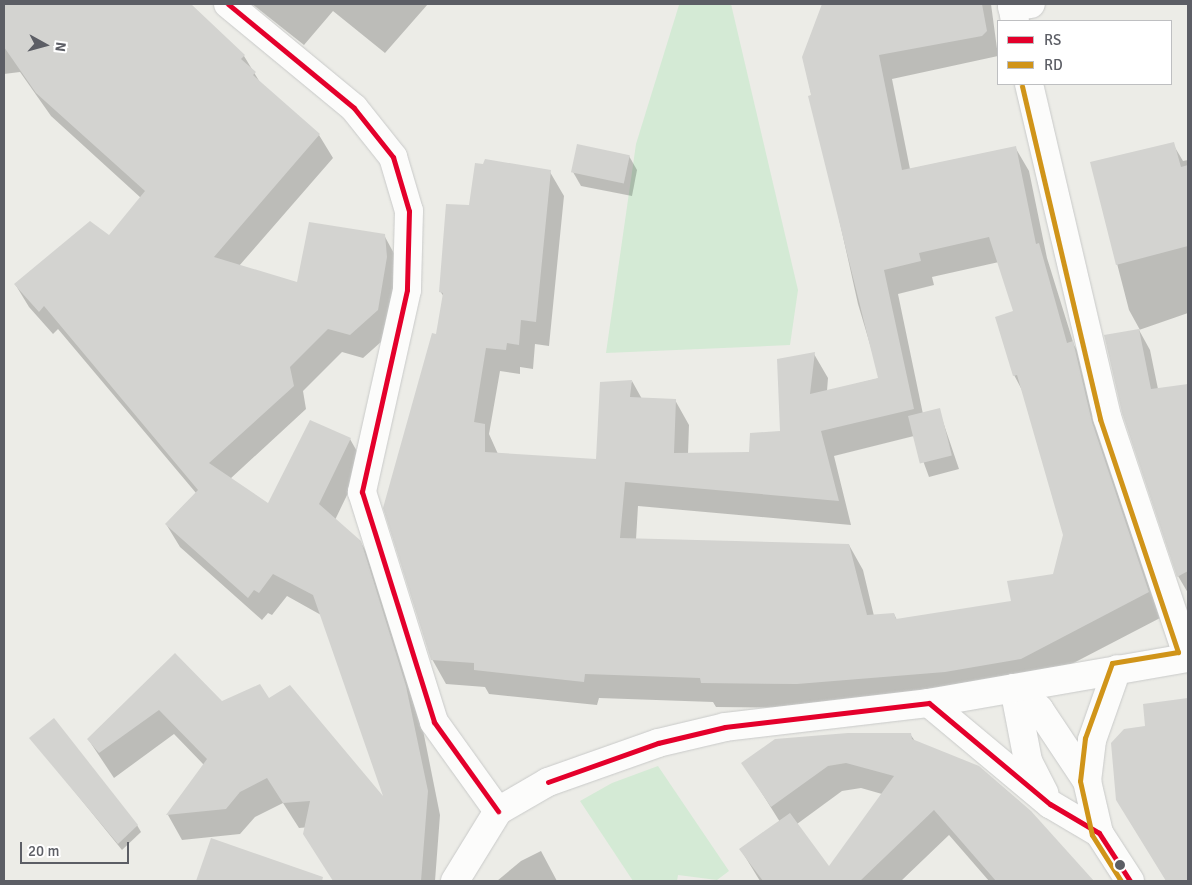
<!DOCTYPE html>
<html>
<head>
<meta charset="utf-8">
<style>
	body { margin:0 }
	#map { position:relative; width:1192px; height:885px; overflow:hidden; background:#ecece7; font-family:Signika,sans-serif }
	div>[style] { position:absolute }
	.green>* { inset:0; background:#d4ead5 }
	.shadow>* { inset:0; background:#0003 }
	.building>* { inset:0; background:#d3d3d0; transform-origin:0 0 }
	.roads { filter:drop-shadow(0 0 1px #c9cac9) drop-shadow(0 0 1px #c9cac9) }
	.street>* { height:28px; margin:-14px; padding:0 14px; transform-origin:14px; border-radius:14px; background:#fcfcfb }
	.secondary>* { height:28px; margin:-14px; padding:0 14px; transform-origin:14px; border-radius:14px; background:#fcfcfb }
	.bus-1>* { height:5px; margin:-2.5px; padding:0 2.5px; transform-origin:2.5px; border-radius:2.5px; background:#e4002b }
	.bus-2>* { height:5px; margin:-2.5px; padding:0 2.5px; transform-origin:2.5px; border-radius:2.5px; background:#d09419 }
	.dots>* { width:14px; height:14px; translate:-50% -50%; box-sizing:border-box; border:2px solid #fff; border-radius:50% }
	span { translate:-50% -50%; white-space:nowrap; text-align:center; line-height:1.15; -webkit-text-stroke:4px #fff; paint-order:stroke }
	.frame { position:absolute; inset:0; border:5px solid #5c5e65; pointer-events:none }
	.legend { position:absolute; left:997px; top:20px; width:175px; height:65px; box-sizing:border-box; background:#fff; border:1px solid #bebfc1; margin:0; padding:6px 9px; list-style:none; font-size:15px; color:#5c5e65 }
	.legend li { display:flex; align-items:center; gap:10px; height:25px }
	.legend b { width:25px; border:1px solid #bebfc1 }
	.north { position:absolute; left:20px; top:20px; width:50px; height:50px; -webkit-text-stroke:4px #fff; paint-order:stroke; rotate:97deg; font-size:14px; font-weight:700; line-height:20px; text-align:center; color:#5c5e65 }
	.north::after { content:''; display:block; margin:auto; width:18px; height:22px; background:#5c5e65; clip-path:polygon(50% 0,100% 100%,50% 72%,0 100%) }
	.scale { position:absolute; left:20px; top:842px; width:109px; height:22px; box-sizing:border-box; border:2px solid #5c5e65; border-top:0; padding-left:6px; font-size:15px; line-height:18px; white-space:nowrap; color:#5c5e65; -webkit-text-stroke:4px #fff; paint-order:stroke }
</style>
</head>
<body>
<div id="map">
	<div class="green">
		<div style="clip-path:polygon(731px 4px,798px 290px,790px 345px,606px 353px,636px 144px,679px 5px)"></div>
		<div style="clip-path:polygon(658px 766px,729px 871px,717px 880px,678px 875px,677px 881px,633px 881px,580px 801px,612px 783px)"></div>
	</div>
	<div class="shadow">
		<div style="clip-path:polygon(4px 4px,190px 4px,244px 56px,261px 84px,319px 135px,333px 158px,239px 266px,298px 283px,384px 235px,397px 259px,391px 333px,363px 358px,342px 352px,303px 391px,306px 409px,230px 479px,269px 505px,350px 439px,363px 462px,335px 520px,360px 541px,374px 565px,419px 710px,440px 815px,435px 881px,338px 881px,344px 824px,299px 828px,283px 803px,255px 817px,240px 834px,182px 840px,168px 815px,204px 765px,174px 734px,114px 778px,88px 739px,175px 655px,222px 702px,269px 699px,386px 801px,321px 615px,287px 596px,272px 615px,268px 613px,262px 620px,180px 547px,166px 524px,196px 493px,58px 329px,53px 334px,29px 307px,15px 284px,110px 237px,141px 198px,51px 116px,20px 72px,4px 74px)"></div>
		<div style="clip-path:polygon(252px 4px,428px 4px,385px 53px,333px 11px,304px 45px)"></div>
		<div style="clip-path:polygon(evenodd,824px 4px,991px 4px,998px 56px,892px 79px,910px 169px,1015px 147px,1029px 171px,1047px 258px,1074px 345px,1087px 367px,1162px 617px,1035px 683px,811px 708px,716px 707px,713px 702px,599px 698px,597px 705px,489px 694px,485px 687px,446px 684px,432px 659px,437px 335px,444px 297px,440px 291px,470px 207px,550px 172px,564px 196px,549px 346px,535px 344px,533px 369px,520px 367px,520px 374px,500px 371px,489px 434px,498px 454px,598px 461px,632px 381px,642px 399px,675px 400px,689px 425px,688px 454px,750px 453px,782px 432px,814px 354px,828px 378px,827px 391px,880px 378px,858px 304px,803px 57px,824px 4px,999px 262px,1014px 311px,1014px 375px,1023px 392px,1064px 534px,1054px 575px,1012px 602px,897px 620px,894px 614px,874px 616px,863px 570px,849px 545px,636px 540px,638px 506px,851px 525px,834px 456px,914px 436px,929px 477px,959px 469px,939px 410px,923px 414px,898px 294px,934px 285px,932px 277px,999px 262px)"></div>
		<div style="clip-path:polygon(1173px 144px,1183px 161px,1188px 160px,1188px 313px,1139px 330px,1150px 350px,1158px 389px,1188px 385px,1188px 593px,1178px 576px,1105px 336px,1140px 330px,1129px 310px,1091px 163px)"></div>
		<div style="clip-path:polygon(629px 156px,637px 170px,632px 196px,581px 186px,573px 172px)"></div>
		<div style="clip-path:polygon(4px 694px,5px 697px,4px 714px)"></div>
		<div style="clip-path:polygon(1188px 699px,1188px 881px,1167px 881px,1131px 823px,1146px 727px,1145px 705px)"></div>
		<div style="clip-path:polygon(evenodd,910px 734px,915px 741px,1030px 812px,1092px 881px,989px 881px,949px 835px,901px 881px,760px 881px,741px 850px,780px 822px,743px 763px,910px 734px,861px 788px,882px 794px,829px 868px,797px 824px,842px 791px,861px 788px)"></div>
		<div style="clip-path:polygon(31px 738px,137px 825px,141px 832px,122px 850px)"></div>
		<div style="clip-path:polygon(212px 840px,299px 870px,306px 881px,197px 881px)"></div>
		<div style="clip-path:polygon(541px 851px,557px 881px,497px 881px,521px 861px)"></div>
	</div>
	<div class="building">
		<div style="clip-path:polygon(4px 4px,191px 4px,245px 55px,241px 59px,256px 72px,253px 75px,320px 134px,214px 257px,297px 282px,309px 222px,385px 234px,387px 257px,378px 310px,350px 335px,328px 329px,290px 367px,294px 386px,209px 463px,268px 503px,310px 420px,351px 438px,319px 504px,361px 541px,406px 686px,428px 791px,421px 881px,333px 881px,303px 834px,310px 801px,283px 803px,267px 778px,240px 792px,226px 809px,166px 815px,207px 759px,159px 710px,99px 753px,87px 739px,175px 653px,222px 701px,260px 684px,269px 698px,290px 685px,383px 796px,313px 595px,273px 574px,259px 593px,254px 590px,248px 598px,165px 524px,198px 490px,44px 306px,39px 312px,14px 284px,90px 221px,109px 235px,145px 191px,36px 93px,4px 47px)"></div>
		<div style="clip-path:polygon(evenodd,822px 4px,982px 4px,987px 31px,982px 36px,879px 55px,902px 170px,1016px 146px,1036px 244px,1039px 243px,1067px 343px,1073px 341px,1092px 422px,1149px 592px,1021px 659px,945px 672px,797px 684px,701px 683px,700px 678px,585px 674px,584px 682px,474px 670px,474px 663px,431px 660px,383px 508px,432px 333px,436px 334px,443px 293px,439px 292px,446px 204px,469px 205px,475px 163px,483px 164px,485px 159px,551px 170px,536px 322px,521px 320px,519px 345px,507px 343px,506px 350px,486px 348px,474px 422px,485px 424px,485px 452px,596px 459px,600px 382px,632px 380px,630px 397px,676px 399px,674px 453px,749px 452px,750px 433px,780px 431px,777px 359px,815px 352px,810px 394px,878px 378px,808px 96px,811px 95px,802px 57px,822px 4px,989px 237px,1013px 311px,995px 317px,1013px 376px,1017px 375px,1063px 535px,1053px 574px,1007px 581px,1011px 601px,896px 619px,894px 613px,867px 615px,849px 544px,620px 538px,625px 482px,839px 501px,821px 431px,914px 409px,884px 270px,921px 261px,919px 253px,989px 237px)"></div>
		<div style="clip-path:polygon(1174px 142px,1181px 167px,1188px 165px,1188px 246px,1116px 265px,1090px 162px)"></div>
		<div style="left:577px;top:144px;width:54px;height:29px;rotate:12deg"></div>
		<div style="clip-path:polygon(1139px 329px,1151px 389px,1188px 384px,1188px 571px,1177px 577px,1122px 413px,1104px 335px)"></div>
		<div style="left:940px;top:408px;width:49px;height:33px;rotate:76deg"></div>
		<div style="clip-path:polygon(1188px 698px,1188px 881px,1166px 881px,1116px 800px,1111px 743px,1124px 729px,1145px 726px,1143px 704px)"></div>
		<div style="clip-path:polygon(54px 718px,138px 825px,118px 844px,29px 738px)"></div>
		<div style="clip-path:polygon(848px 733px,911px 733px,912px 739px,979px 766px,1031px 811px,1094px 881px,996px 881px,934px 810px,860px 881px,763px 881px,739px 849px,790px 813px,829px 866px,894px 776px,846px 763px,828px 766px,771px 807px,741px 763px,775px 739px)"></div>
		<div style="clip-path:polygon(211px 838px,323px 877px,322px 881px,196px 881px)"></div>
	</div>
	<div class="roads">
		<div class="street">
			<div style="left:1012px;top:7px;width:19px;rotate:-9deg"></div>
			<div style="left:1014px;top:688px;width:74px;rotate:79.1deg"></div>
			<div style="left:1028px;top:761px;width:36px;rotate:63deg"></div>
			<div style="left:1014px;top:688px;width:33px;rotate:40deg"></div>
			<div style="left:1039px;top:709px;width:87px;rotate:56.3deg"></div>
			<div style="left:929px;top:703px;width:158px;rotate:39.9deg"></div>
			<div style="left:1050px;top:804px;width:57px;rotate:30.6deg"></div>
			<div style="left:1099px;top:833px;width:57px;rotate:57.1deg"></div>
			<div style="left:1099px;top:833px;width:53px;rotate:-103deg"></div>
			<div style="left:1087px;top:781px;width:41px;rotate:-83deg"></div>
			<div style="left:1092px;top:740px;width:75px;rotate:-70.6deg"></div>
		</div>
		<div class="secondary">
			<div style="left:228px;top:4px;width:163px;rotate:39.5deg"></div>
			<div style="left:354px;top:108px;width:63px;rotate:51.5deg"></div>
			<div style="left:393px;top:157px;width:56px;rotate:73.5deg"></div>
			<div style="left:409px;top:211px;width:79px;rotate:91.5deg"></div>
			<div style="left:407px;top:290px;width:207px;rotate:102.6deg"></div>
			<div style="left:362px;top:492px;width:241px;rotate:72.6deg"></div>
			<div style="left:434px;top:722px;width:110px;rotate:54.3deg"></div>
			<div style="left:1012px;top:4px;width:17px;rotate:80deg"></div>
			<div style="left:1029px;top:84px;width:342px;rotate:76.8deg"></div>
			<div style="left:1107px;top:417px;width:254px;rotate:71.4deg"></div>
			<div style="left:455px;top:881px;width:82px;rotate:-58.4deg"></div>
			<div style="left:498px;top:811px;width:58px;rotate:-30.1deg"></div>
			<div style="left:548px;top:782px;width:117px;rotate:-19.5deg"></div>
			<div style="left:658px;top:743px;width:69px;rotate:-13.4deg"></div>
			<div style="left:725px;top:727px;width:205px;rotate:-6.7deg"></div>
			<div style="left:929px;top:703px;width:263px;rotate:-9.9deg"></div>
		</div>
	</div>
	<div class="bus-1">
		<div style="left:228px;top:4px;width:163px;rotate:39.5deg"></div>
		<div style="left:354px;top:108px;width:63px;rotate:51.5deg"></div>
		<div style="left:393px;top:157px;width:56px;rotate:73.5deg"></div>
		<div style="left:409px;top:211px;width:79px;rotate:91.5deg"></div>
		<div style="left:407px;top:290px;width:207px;rotate:102.6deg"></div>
		<div style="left:362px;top:492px;width:241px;rotate:72.6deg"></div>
		<div style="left:434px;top:722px;width:110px;rotate:54.3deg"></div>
		<div style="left:548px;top:782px;width:117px;rotate:-19.5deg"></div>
		<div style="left:658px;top:743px;width:69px;rotate:-13.4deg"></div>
		<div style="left:725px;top:727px;width:205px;rotate:-6.7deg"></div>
		<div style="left:929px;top:703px;width:158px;rotate:39.9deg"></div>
		<div style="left:1050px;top:804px;width:57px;rotate:30.6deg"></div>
		<div style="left:1099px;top:833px;width:57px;rotate:57.1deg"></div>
	</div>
	<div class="bus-2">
		<div style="left:1022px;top:86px;width:342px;rotate:76.8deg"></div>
		<div style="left:1100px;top:419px;width:246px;rotate:71.5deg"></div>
		<div style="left:1178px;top:652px;width:67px;rotate:170.5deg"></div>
		<div style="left:1112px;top:663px;width:80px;rotate:109.8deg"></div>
		<div style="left:1085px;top:738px;width:43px;rotate:96.6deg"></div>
		<div style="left:1080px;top:781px;width:55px;rotate:77.5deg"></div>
		<div style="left:1092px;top:835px;width:54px;rotate:57.8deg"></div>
	</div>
	<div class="dots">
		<div style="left:1120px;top:865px;background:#5c5e65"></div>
	</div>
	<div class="frame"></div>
	<ul class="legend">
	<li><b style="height:6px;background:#e4002b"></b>RS</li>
	<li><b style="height:6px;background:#d09419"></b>RD</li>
	</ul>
	<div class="north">N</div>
	<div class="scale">20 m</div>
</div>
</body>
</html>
